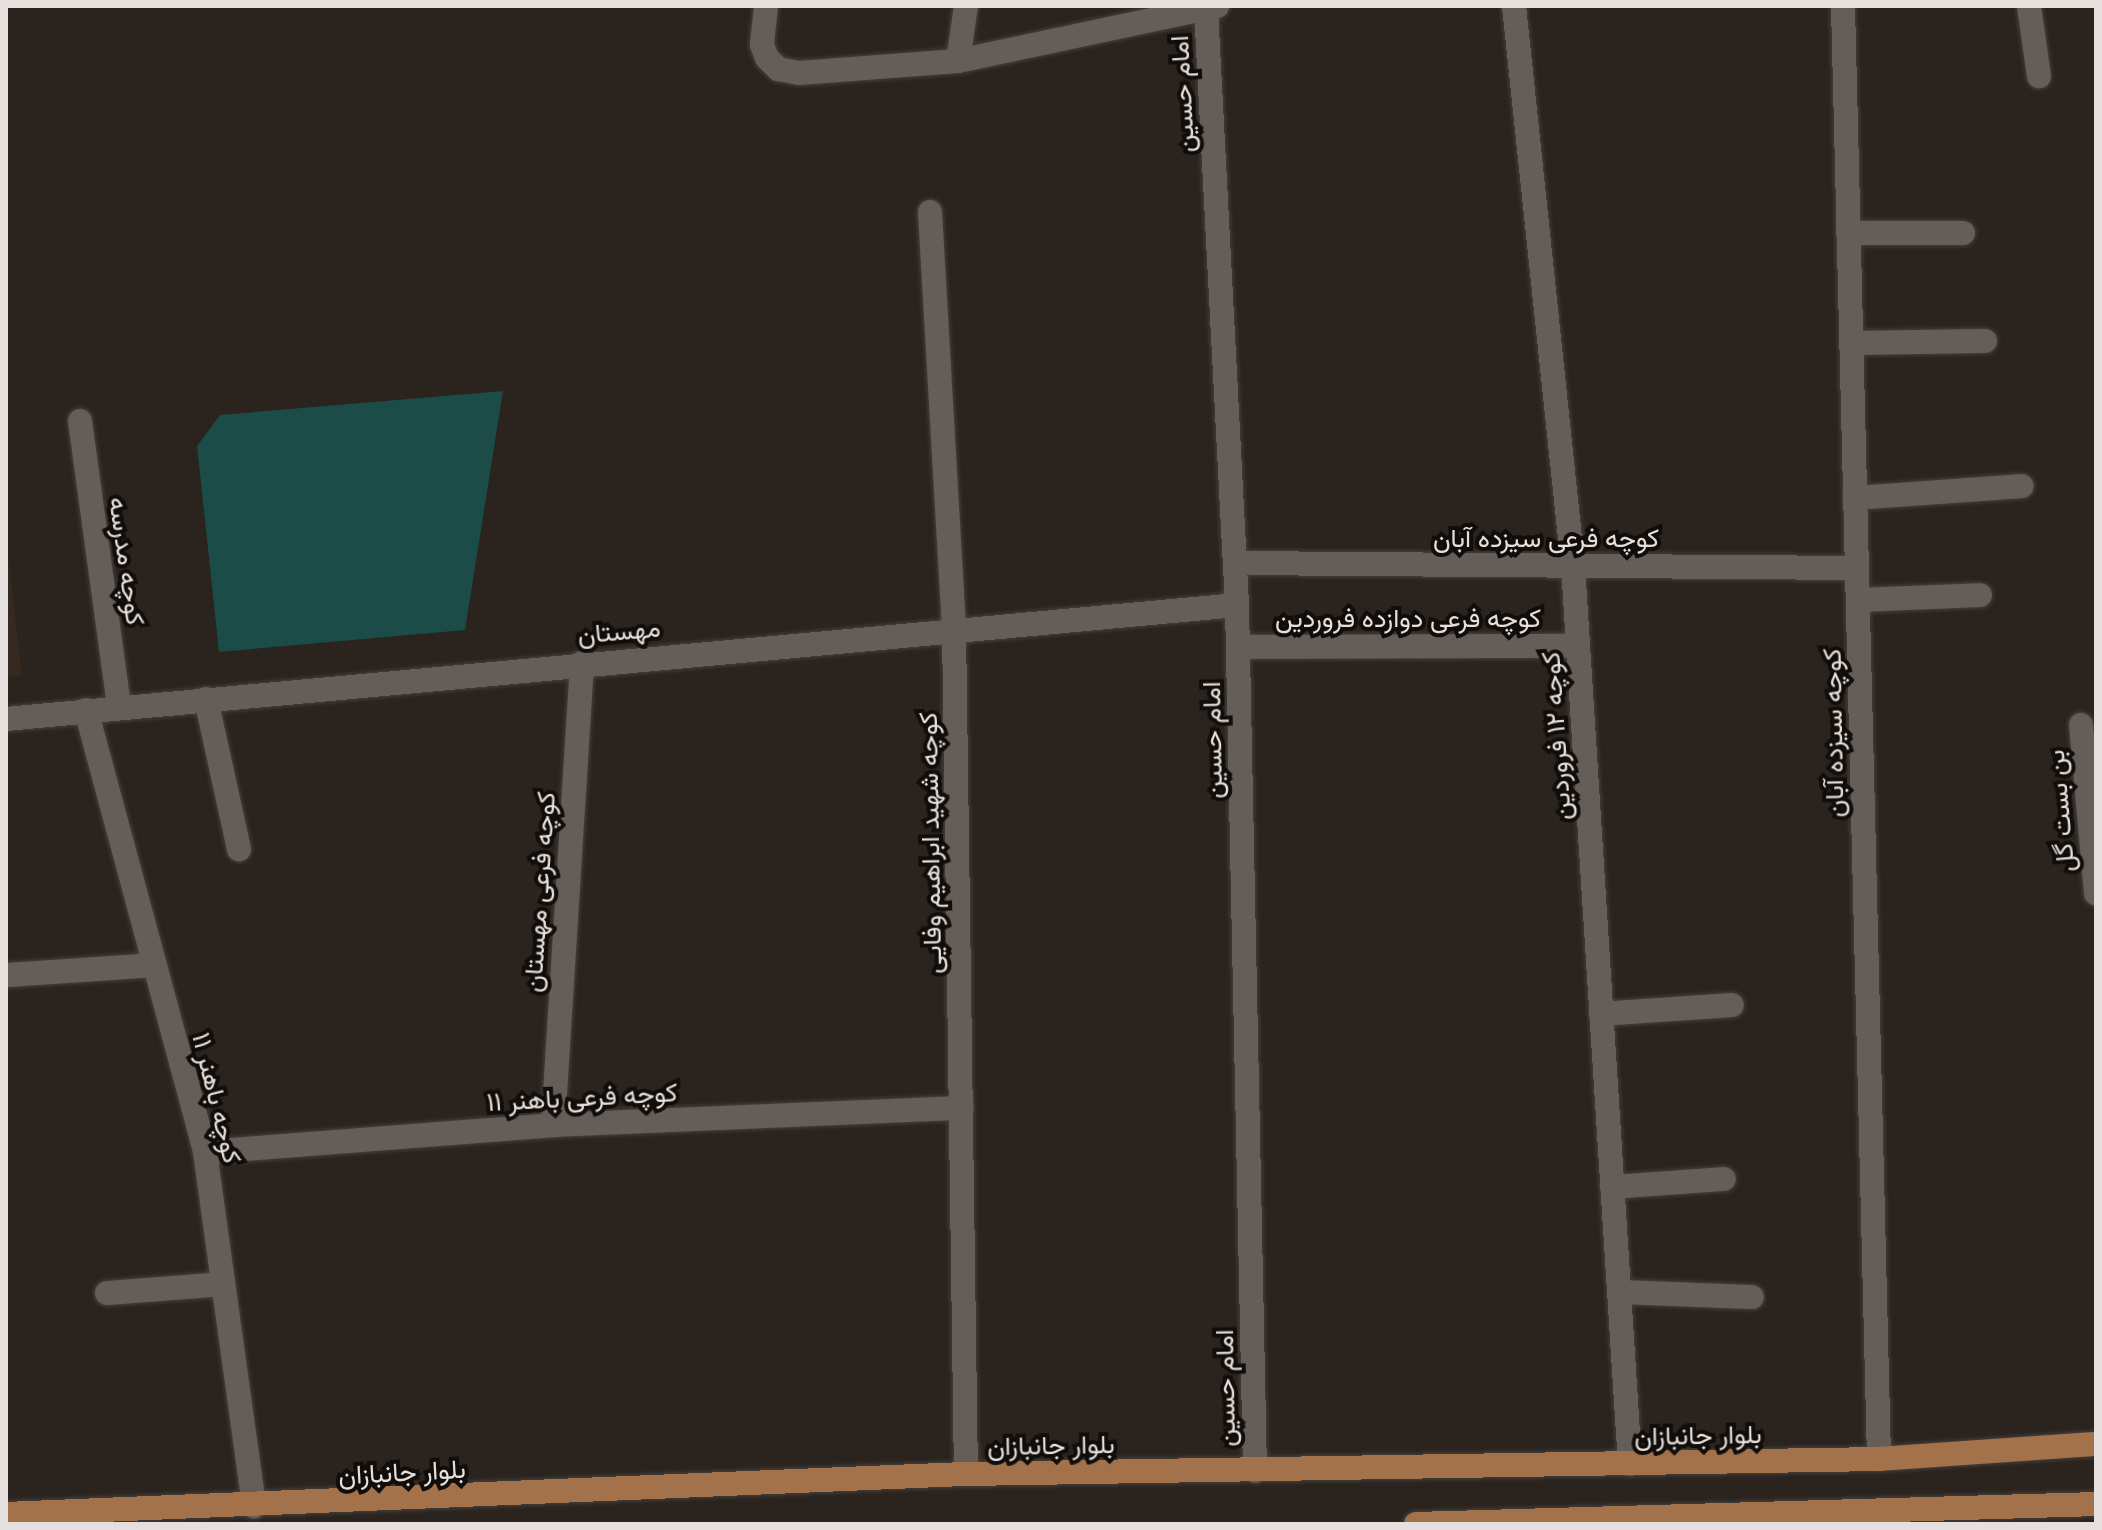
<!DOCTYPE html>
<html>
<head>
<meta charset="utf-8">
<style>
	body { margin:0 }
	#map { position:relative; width:2102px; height:1530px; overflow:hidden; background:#2a231e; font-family:"Noto Serif",Vazirmatn,serif }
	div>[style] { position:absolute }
	.built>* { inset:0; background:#362920 }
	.building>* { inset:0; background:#1b4c47 }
	.roads { filter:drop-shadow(0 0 2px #453f3b) drop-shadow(0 0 2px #453f3b) }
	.minor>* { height:24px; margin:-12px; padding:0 12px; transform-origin:12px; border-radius:12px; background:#655d57 }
	.major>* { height:24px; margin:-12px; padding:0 12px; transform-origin:12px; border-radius:12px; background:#a3714a }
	span { translate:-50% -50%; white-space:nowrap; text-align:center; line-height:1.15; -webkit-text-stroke:8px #100d0a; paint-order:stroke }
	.street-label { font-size:26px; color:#e5e0dd }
	.frame { position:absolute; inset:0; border:8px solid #e5e0dd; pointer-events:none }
</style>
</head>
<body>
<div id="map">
	<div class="built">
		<div style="clip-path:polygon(6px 538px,22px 675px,6px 676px)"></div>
	</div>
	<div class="building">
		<div style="clip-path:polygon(503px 391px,465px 630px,219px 652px,197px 446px,220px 415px)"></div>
	</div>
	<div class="roads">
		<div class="minor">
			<div style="left:766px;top:6px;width:39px;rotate:96deg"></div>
			<div style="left:762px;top:45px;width:14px;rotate:69deg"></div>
			<div style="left:767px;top:58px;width:16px;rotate:45deg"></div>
			<div style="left:778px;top:69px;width:21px;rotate:11deg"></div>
			<div style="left:799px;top:73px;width:159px;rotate:-4.3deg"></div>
			<div style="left:958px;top:61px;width:265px;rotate:-12deg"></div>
			<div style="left:1514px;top:6px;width:563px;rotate:83.99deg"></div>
			<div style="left:1573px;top:566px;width:900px;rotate:86.37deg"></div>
			<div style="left:1843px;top:6px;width:1453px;rotate:88.58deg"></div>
			<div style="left:2029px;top:6px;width:71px;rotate:81.9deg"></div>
			<div style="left:1206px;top:9px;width:597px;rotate:87.02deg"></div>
			<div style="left:1237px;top:605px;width:866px;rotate:88.81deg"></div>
			<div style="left:958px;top:61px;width:56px;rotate:-81.7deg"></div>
			<div style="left:930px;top:212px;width:417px;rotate:86.7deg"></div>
			<div style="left:954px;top:628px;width:846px;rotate:89.19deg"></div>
			<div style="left:1848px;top:233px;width:115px"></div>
			<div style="left:1851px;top:343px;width:134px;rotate:-0.9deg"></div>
			<div style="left:80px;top:421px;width:289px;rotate:82.2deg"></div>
			<div style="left:1855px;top:498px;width:167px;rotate:-4.1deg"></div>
			<div style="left:1235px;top:563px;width:622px;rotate:0.46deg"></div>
			<div style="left:1858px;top:600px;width:122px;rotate:-2.3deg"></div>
			<div style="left:1238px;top:647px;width:340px;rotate:-0.2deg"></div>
			<div style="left:206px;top:699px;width:154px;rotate:77.6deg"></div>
			<div style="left:86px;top:710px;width:458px;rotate:74.9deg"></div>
			<div style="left:205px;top:1152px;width:358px;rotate:82.1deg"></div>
			<div style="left:6px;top:719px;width:1236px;rotate:-5.29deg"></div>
			<div style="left:2081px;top:725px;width:169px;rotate:84.9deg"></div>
			<div style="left:9px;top:975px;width:146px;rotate:-3.9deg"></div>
			<div style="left:1601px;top:1014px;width:131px;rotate:-3.9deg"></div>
			<div style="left:553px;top:1125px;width:463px;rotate:-86.4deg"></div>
			<div style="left:205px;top:1152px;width:349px;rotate:-4.4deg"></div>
			<div style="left:553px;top:1125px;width:409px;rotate:-2.4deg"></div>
			<div style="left:1612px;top:1187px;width:112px;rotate:-4.1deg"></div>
			<div style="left:1619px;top:1292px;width:133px;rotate:2.2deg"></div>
			<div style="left:107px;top:1293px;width:116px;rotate:-4.4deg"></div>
		</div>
		<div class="major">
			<div style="left:6px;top:1514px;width:961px;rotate:-2.39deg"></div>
			<div style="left:966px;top:1474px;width:913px;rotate:-0.94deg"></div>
			<div style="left:1879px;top:1459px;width:218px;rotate:-4deg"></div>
			<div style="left:1416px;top:1524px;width:680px;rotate:-1.68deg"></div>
		</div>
	</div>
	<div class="street-label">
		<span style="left:1182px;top:94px;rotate:-93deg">امام حسین</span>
		<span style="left:1546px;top:538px">کوچه فرعی سیزده آبان</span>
		<span style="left:127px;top:561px;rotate:82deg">کوچه مدرسه</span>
		<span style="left:1408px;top:618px">کوچه فرعی دوازده فروردین</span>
		<span style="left:619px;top:631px;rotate:-5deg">مهستان</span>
		<span style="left:1833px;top:733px;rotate:-91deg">کوچه سیزده آبان</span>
		<span style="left:1556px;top:736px;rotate:-94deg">کوچه ۱۲ فروردین</span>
		<span style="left:1212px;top:740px;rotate:-91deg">امام حسین</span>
		<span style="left:2060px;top:811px;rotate:-95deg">بن بست گل</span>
		<span style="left:930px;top:843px;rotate:-91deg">کوچه شهید ابراهیم وفایی</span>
		<span style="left:539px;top:892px;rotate:-86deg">کوچه فرعی مهستان</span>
		<span style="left:582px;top:1097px;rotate:-3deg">کوچه فرعی باهنر ۱۱</span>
		<span style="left:217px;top:1098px;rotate:76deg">کوچه باهنر ۱۱</span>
		<span style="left:1225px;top:1388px;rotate:-91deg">امام حسین</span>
		<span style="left:1698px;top:1435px;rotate:-1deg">بلوار جانبازان</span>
		<span style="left:1051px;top:1445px;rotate:-1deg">بلوار جانبازان</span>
		<span style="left:402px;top:1472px;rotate:-3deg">بلوار جانبازان</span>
	</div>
	<div class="frame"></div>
</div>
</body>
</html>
